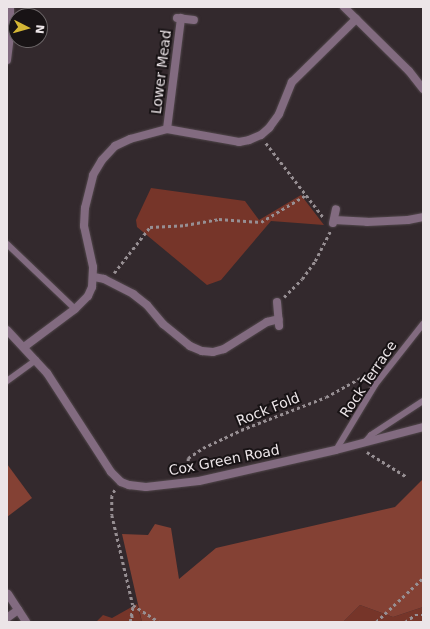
<!DOCTYPE html>
<html>
<head>
<meta charset="utf-8">
<style>
	body { margin:0 }
	#map { position:relative; width:430px; height:629px; overflow:hidden; background:#33292d; font-family:"DejaVu Sans",sans-serif }
	div>[style] { position:absolute }
	.green>* { inset:0; background:#763529 }
	.forest>* { inset:0; background:#844134 }
	.path>* { height:2.5px; margin-top:-1.25px; transform-origin:0; background:repeating-linear-gradient(90deg,#978f93 0 3px,transparent 0 6px) }
	.roads { filter:drop-shadow(0 0 1px #51474b) drop-shadow(0 0 1px #51474b) }
	.service>* { height:6px; margin:-3px; padding:0 3px; transform-origin:3px; border-radius:3px; background:#826b80 }
	.minor>* { height:8px; margin:-4px; padding:0 4px; transform-origin:4px; border-radius:4px; background:#826b80 }
	span { translate:-50% -50%; white-space:nowrap; text-align:center; line-height:1.15; -webkit-text-stroke:4px #181315; paint-order:stroke }
	.street-label { font-size:14px; color:#ece5e8 }
	.frame { position:absolute; inset:0; border:8px solid #ece5e8; pointer-events:none }
	.north { position:absolute; left:8px; top:8px; width:40px; height:40px; box-sizing:border-box; background:#181315; border:1px solid #6d6769; border-radius:50%; rotate:96deg; font-size:11px; font-weight:700; line-height:16px; text-align:center; color:#ece5e8 }
	.north::after { content:''; display:block; margin:auto; width:14px; height:18px; background:#d4b635; clip-path:polygon(50% 0,100% 100%,50% 72%,0 100%) }
</style>
</head>
<body>
<div id="map">
	<div class="green">
		<div style="clip-path:polygon(151px 188px,245px 201px,259px 220px,301px 195px,324px 225px,271px 221px,221px 280px,207px 285px,137px 227px,136px 220px)"></div>
		<div style="clip-path:polygon(137px 604px,142px 622px,96px 622px,103px 615px,112px 618px)"></div>
		<div style="clip-path:polygon(360px 605px,393px 617px,423px 607px,423px 622px,343px 622px)"></div>
	</div>
	<div class="forest">
		<div style="clip-path:polygon(7px 464px,32px 498px,7px 517px)"></div>
		<div style="clip-path:polygon(423px 479px,423px 607px,393px 617px,360px 605px,343px 622px,142px 622px,122px 534px,148px 535px,155px 524px,171px 528px,179px 579px,216px 548px,395px 507px)"></div>
	</div>
	<div class="path">
		<div style="left:266px;top:143px;width:95px;rotate:52.3deg"></div>
		<div style="left:114px;top:273px;width:58px;rotate:-52deg"></div>
		<div style="left:150px;top:227px;width:35px;rotate:-3deg"></div>
		<div style="left:185px;top:225px;width:35px;rotate:-10deg"></div>
		<div style="left:219px;top:219px;width:42px;rotate:4.1deg"></div>
		<div style="left:261px;top:222px;width:52px;rotate:-31deg"></div>
		<div style="left:284px;top:297px;width:25px;rotate:-45deg"></div>
		<div style="left:302px;top:279px;width:22px;rotate:-54deg"></div>
		<div style="left:315px;top:261px;width:34px;rotate:-63deg"></div>
		<div style="left:367px;top:452px;width:47px;rotate:32deg"></div>
		<div style="left:187px;top:473px;width:15px;rotate:-86deg"></div>
		<div style="left:188px;top:458px;width:18px;rotate:-34deg"></div>
		<div style="left:203px;top:448px;width:42px;rotate:-25.3deg"></div>
		<div style="left:241px;top:430px;width:91px;rotate:-21.2deg"></div>
		<div style="left:326px;top:397px;width:46px;rotate:-28.8deg"></div>
		<div style="left:366px;top:375px;width:5px;rotate:22deg"></div>
		<div style="left:115px;top:490px;width:7px;rotate:117deg"></div>
		<div style="left:112px;top:496px;width:19px;rotate:90deg"></div>
		<div style="left:112px;top:515px;width:92px;rotate:76.9deg"></div>
		<div style="left:133px;top:605px;width:31px;rotate:33deg"></div>
		<div style="left:132px;top:615px;width:7px;rotate:82deg"></div>
		<div style="left:130px;top:622px;width:17px;rotate:-80deg"></div>
		<div style="left:376px;top:622px;width:64px;rotate:-43.1deg"></div>
		<div style="left:405px;top:622px;width:12px;rotate:-35deg"></div>
		<div style="left:415px;top:615px;width:8px"></div>
	</div>
	<div class="roads">
		<div class="service">
			<div style="left:7px;top:244px;width:94px;rotate:43.7deg"></div>
			<div style="left:7px;top:381px;width:36px;rotate:-36deg"></div>
			<div style="left:365px;top:442px;width:9px;rotate:-49deg"></div>
			<div style="left:371px;top:435px;width:62px;rotate:-33.2deg"></div>
			<div style="left:336px;top:450px;width:76px;rotate:-59deg"></div>
			<div style="left:375px;top:385px;width:78px;rotate:-51.8deg"></div>
		</div>
		<div class="minor">
			<div style="left:344px;top:7px;width:91px;rotate:44.6deg"></div>
			<div style="left:409px;top:71px;width:23px;rotate:52deg"></div>
			<div style="left:177px;top:18px;width:17px;rotate:7deg"></div>
			<div style="left:7px;top:60px;width:23px;rotate:-83deg"></div>
			<div style="left:10px;top:37px;width:30px;rotate:-90deg"></div>
			<div style="left:167px;top:129px;width:112px;rotate:-82.8deg"></div>
			<div style="left:334px;top:220px;width:33px;rotate:3deg"></div>
			<div style="left:367px;top:222px;width:41px;rotate:-2.8deg"></div>
			<div style="left:408px;top:220px;width:15px;rotate:-11deg"></div>
			<div style="left:333px;top:223px;width:14px;rotate:-78deg"></div>
			<div style="left:94px;top:277px;width:10px;rotate:11deg"></div>
			<div style="left:104px;top:279px;width:33px;rotate:27deg"></div>
			<div style="left:133px;top:294px;width:18px;rotate:38deg"></div>
			<div style="left:147px;top:305px;width:25px;rotate:50deg"></div>
			<div style="left:163px;top:324px;width:35px;rotate:39deg"></div>
			<div style="left:190px;top:346px;width:13px;rotate:23deg"></div>
			<div style="left:202px;top:351px;width:11px;rotate:5deg"></div>
			<div style="left:213px;top:352px;width:11px;rotate:-15deg"></div>
			<div style="left:224px;top:349px;width:51px;rotate:-32.1deg"></div>
			<div style="left:267px;top:322px;width:12px;rotate:-14deg"></div>
			<div style="left:277px;top:302px;width:24px;rotate:85deg"></div>
			<div style="left:7px;top:330px;width:59px;rotate:47.1deg"></div>
			<div style="left:47px;top:373px;width:118px;rotate:57.1deg"></div>
			<div style="left:111px;top:472px;width:14px;rotate:45deg"></div>
			<div style="left:121px;top:482px;width:9px;rotate:21deg"></div>
			<div style="left:129px;top:485px;width:17px;rotate:7deg"></div>
			<div style="left:146px;top:487px;width:53px;rotate:-6.5deg"></div>
			<div style="left:199px;top:481px;width:140px;rotate:-12.8deg"></div>
			<div style="left:336px;top:450px;width:90px;rotate:-14.8deg"></div>
			<div style="left:24px;top:347px;width:64px;rotate:-36.7deg"></div>
			<div style="left:75px;top:309px;width:18px;rotate:-45deg"></div>
			<div style="left:88px;top:296px;width:10px;rotate:-66deg"></div>
			<div style="left:92px;top:287px;width:20px;rotate:-87deg"></div>
			<div style="left:93px;top:267px;width:42px;rotate:-102.4deg"></div>
			<div style="left:84px;top:226px;width:18px;rotate:-87deg"></div>
			<div style="left:85px;top:208px;width:34px;rotate:-76deg"></div>
			<div style="left:93px;top:175px;width:17px;rotate:-59deg"></div>
			<div style="left:102px;top:160px;width:19px;rotate:-47deg"></div>
			<div style="left:115px;top:146px;width:17px;rotate:-25deg"></div>
			<div style="left:130px;top:139px;width:38px;rotate:-15deg"></div>
			<div style="left:167px;top:129px;width:73px;rotate:10.2deg"></div>
			<div style="left:239px;top:142px;width:10px;rotate:-11deg"></div>
			<div style="left:249px;top:140px;width:13px;rotate:-23deg"></div>
			<div style="left:261px;top:135px;width:11px;rotate:-41deg"></div>
			<div style="left:269px;top:128px;width:17px;rotate:-54deg"></div>
			<div style="left:279px;top:114px;width:35px;rotate:-68deg"></div>
			<div style="left:292px;top:82px;width:90px;rotate:-44.5deg"></div>
			<div style="left:8px;top:594px;width:33px;rotate:57deg"></div>
			<div style="left:7px;top:618px;width:14px;rotate:-36deg"></div>
		</div>
	</div>
	<div class="street-label">
		<span style="left:161px;top:72px;rotate:-83deg">Lower Mead</span>
		<span style="left:368px;top:379px;rotate:-56deg">Rock Terrace</span>
		<span style="left:268px;top:409px;rotate:-22deg">Rock Fold</span>
		<span style="left:224px;top:460px;rotate:-11deg">Cox Green Road</span>
	</div>
	<div class="frame"></div>
	<div class="north">N</div>
</div>
</body>
</html>
